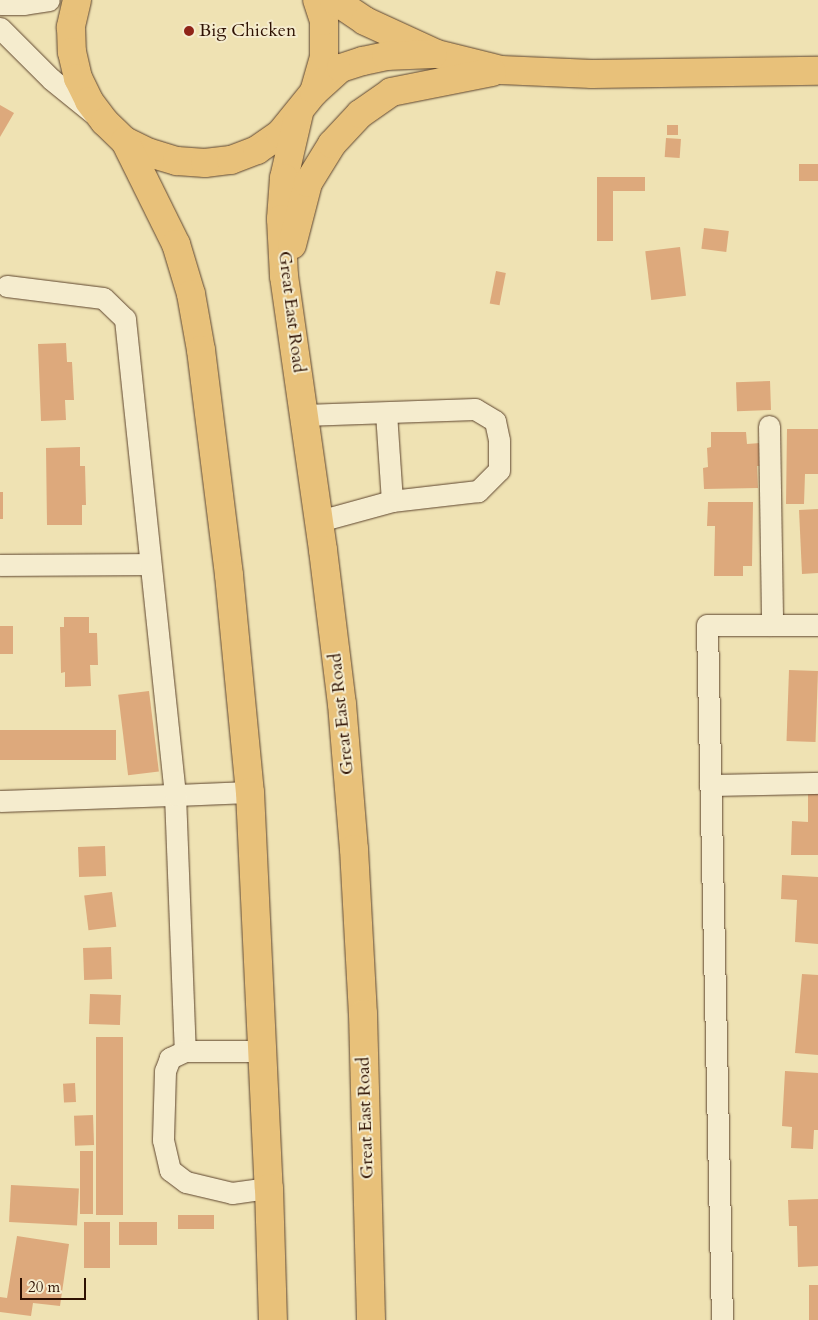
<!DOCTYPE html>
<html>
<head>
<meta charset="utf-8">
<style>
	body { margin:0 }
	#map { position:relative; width:818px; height:1320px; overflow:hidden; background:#efe2b3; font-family:Cardo,serif }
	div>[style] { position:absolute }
	.building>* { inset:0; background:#dda97c; transform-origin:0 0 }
	.roads { filter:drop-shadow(0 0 1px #5e452e) drop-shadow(0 0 1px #5e452e) }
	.minor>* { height:21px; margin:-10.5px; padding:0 10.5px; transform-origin:10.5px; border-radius:10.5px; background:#f5ecce }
	.major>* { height:28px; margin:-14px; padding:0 14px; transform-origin:14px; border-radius:14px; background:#e8c17a }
	.dots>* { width:14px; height:14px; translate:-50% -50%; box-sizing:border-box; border:2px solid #f5ecce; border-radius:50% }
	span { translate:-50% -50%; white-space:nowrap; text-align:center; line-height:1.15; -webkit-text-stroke:4px #f5ecce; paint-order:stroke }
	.poi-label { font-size:18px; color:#2e1102 }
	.left { translate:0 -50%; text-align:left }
	.street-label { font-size:18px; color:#2e1102 }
	.scale { position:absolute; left:20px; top:1278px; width:66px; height:22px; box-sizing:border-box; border:2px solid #2e1102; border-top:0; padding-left:6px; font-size:15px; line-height:18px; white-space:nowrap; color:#2e1102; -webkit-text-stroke:4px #f5ecce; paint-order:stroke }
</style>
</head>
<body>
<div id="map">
	<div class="building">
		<div style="clip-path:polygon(0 105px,14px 113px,0 137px)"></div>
		<div style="left:667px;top:125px;width:11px;height:10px"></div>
		<div style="left:666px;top:138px;width:15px;height:19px;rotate:4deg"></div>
		<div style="left:818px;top:164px;width:17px;height:19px;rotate:90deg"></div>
		<div style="clip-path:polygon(597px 177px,645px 177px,645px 191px,613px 191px,613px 241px,597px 241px)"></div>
		<div style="left:704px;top:228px;width:25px;height:21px;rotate:7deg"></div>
		<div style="left:680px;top:247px;width:49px;height:35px;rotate:83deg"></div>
		<div style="left:496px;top:271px;width:10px;height:33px;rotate:11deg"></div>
		<div style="clip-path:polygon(66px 343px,67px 362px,72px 362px,74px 400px,65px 400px,66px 420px,41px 421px,38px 344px)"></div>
		<div style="left:770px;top:381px;width:29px;height:34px;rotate:88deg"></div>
		<div style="clip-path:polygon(787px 429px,818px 429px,818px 474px,805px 474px,804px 504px,786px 504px)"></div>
		<div style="clip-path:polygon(711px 432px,746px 432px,747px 444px,760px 443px,761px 466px,757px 466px,758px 488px,704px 489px,703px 468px,708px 467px,707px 448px,711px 447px)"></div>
		<div style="clip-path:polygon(80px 447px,80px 466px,85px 466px,86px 505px,82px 505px,82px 525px,47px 525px,46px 448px)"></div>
		<div style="left:0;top:492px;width:3px;height:27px"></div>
		<div style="clip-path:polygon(708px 502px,753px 502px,752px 566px,743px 566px,743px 576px,714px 576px,715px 526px,707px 526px)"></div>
		<div style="clip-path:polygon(818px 509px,818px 573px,802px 574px,799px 510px)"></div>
		<div style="clip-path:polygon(64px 617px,89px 617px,89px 633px,97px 633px,98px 665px,90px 665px,91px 686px,65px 687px,65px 672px,61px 673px,60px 627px,64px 627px)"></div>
		<div style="left:13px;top:626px;width:28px;height:13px;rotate:90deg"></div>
		<div style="left:789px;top:670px;width:29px;height:71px;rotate:2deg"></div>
		<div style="left:149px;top:691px;width:81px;height:31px;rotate:83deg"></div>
		<div style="left:116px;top:730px;width:30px;height:116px;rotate:90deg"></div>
		<div style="clip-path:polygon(808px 789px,818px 789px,818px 855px,791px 855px,792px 821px,808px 822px)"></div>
		<div style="left:105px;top:846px;width:30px;height:27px;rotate:88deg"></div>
		<div style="clip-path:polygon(782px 875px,818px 877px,818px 944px,795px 942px,797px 900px,781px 899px)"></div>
		<div style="left:112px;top:892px;width:35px;height:28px;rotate:83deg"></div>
		<div style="left:111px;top:947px;width:32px;height:28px;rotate:88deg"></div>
		<div style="clip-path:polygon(802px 974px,818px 975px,818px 1055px,795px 1053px)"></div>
		<div style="left:90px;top:994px;width:31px;height:30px;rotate:2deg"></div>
		<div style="left:96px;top:1037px;width:27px;height:178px"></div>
		<div style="clip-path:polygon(785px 1071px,818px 1073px,818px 1130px,814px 1130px,813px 1149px,791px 1148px,792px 1127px,782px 1126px)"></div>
		<div style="left:75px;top:1083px;width:19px;height:12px;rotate:87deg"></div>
		<div style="left:93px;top:1115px;width:30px;height:19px;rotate:88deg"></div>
		<div style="left:80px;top:1151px;width:13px;height:63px"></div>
		<div style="left:11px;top:1185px;width:68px;height:37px;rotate:3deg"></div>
		<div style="clip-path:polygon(818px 1199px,818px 1266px,798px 1267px,797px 1226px,789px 1226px,788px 1200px)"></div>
		<div style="left:178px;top:1215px;width:36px;height:14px"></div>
		<div style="left:84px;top:1222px;width:26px;height:46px"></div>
		<div style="left:119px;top:1222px;width:38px;height:23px"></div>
		<div style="clip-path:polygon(17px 1236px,69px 1244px,60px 1306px,33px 1303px,31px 1316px,0 1312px,0 1297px,7px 1298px)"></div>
		<div style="left:809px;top:1285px;width:9px;height:35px"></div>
	</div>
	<div class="roads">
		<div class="minor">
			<div style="left:0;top:4px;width:24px"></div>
			<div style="left:24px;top:4px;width:25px;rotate:-9deg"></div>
			<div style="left:0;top:28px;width:72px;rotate:45deg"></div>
			<div style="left:51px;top:79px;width:54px;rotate:39deg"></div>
			<div style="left:386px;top:413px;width:88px;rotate:86.1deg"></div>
			<div style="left:304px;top:415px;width:171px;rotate:-2deg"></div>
			<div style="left:475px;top:409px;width:23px;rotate:31deg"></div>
			<div style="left:495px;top:421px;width:19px;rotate:78deg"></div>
			<div style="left:499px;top:440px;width:30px;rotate:90deg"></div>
			<div style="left:499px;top:470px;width:30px;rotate:135deg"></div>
			<div style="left:478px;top:491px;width:87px;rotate:173.4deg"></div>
			<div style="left:392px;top:501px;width:76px;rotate:164.7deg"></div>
			<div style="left:769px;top:426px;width:199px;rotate:89.1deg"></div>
			<div style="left:0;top:565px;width:149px;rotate:-0.4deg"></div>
			<div style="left:710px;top:785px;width:108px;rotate:-1.1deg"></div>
			<div style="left:250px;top:792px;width:75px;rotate:177.7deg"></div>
			<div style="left:175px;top:795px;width:256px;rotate:87.8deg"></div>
			<div style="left:185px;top:1051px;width:78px"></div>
			<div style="left:0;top:801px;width:175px;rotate:-2deg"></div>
			<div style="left:175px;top:795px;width:479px;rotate:-96deg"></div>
			<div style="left:125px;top:319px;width:30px;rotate:-136deg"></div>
			<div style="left:103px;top:298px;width:97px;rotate:-172.9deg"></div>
			<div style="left:185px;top:1051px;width:17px;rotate:155deg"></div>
			<div style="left:170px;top:1058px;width:14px;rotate:111deg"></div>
			<div style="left:165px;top:1071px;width:69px;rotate:91.7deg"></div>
			<div style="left:163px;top:1140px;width:31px;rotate:77deg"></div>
			<div style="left:170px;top:1170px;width:20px;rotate:37deg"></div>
			<div style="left:186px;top:1182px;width:47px;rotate:13.4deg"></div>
			<div style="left:232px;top:1193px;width:37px;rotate:-8deg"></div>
			<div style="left:722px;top:1320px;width:695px;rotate:-91.24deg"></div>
			<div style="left:707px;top:625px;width:111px"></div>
		</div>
		<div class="major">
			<div style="left:77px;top:0;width:28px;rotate:103deg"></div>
			<div style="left:71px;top:27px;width:25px;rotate:88deg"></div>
			<div style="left:72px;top:52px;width:27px;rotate:77deg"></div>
			<div style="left:78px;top:78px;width:25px;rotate:64deg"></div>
			<div style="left:89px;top:101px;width:26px;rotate:53deg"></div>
			<div style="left:105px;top:122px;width:28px;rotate:44deg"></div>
			<div style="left:125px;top:141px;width:28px;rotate:26deg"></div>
			<div style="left:150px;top:153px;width:28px;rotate:17deg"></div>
			<div style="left:177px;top:161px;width:28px;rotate:4deg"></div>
			<div style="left:205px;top:163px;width:26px;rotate:-7deg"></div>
			<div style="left:231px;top:160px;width:28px;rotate:-21deg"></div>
			<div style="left:257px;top:150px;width:28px;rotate:-35deg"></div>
			<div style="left:280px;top:134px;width:54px;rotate:-51deg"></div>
			<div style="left:314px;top:92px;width:36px;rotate:-74deg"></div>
			<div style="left:324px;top:57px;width:36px;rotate:-90deg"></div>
			<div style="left:324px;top:21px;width:22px;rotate:-108deg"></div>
			<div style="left:334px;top:0;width:37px;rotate:34deg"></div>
			<div style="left:365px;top:21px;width:79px;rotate:24.6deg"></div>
			<div style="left:437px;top:54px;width:66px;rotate:14deg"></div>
			<div style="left:501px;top:70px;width:91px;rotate:2.5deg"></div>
			<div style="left:592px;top:74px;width:226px;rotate:-0.8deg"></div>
			<div style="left:314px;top:92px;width:36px;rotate:-42deg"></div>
			<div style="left:341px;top:68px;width:23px;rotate:-18deg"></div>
			<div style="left:363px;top:61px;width:24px;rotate:-12deg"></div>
			<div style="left:386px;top:56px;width:47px;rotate:-2.4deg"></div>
			<div style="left:299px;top:113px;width:67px;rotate:103deg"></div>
			<div style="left:284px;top:178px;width:41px;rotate:94.2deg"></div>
			<div style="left:281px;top:219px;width:57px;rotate:87deg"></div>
			<div style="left:284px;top:276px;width:277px;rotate:81.9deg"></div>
			<div style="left:323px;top:550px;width:155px;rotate:83deg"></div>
			<div style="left:342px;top:704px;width:145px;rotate:85.3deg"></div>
			<div style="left:354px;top:849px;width:165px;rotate:86.9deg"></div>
			<div style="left:363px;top:1014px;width:306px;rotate:88.5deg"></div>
			<div style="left:125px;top:141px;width:115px;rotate:63.7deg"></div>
			<div style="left:176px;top:244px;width:52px;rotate:73.3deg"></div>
			<div style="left:191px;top:294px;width:57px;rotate:79.9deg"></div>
			<div style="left:201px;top:350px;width:227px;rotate:82.9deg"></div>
			<div style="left:229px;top:575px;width:218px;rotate:84.5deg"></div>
			<div style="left:250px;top:792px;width:396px;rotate:87.3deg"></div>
			<div style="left:269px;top:1188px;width:132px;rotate:88.3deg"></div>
			<div style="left:292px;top:245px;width:64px;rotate:-75.5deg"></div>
			<div style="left:308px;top:183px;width:46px;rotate:-58.4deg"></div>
			<div style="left:332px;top:144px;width:41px;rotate:-47deg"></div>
			<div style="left:360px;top:114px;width:38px;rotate:-35deg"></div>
			<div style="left:391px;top:92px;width:103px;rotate:-11.2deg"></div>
		</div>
	</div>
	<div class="dots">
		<div style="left:189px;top:31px;background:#8f2418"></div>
	</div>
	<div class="poi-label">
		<span class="left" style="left:199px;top:31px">Big Chicken</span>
	</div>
	<div class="street-label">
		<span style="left:291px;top:312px;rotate:83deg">Great East Road</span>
		<span style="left:342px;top:714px;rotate:-96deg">Great East Road</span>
		<span style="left:366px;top:1118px;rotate:-92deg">Great East Road</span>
	</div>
	<div class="scale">20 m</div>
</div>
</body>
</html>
